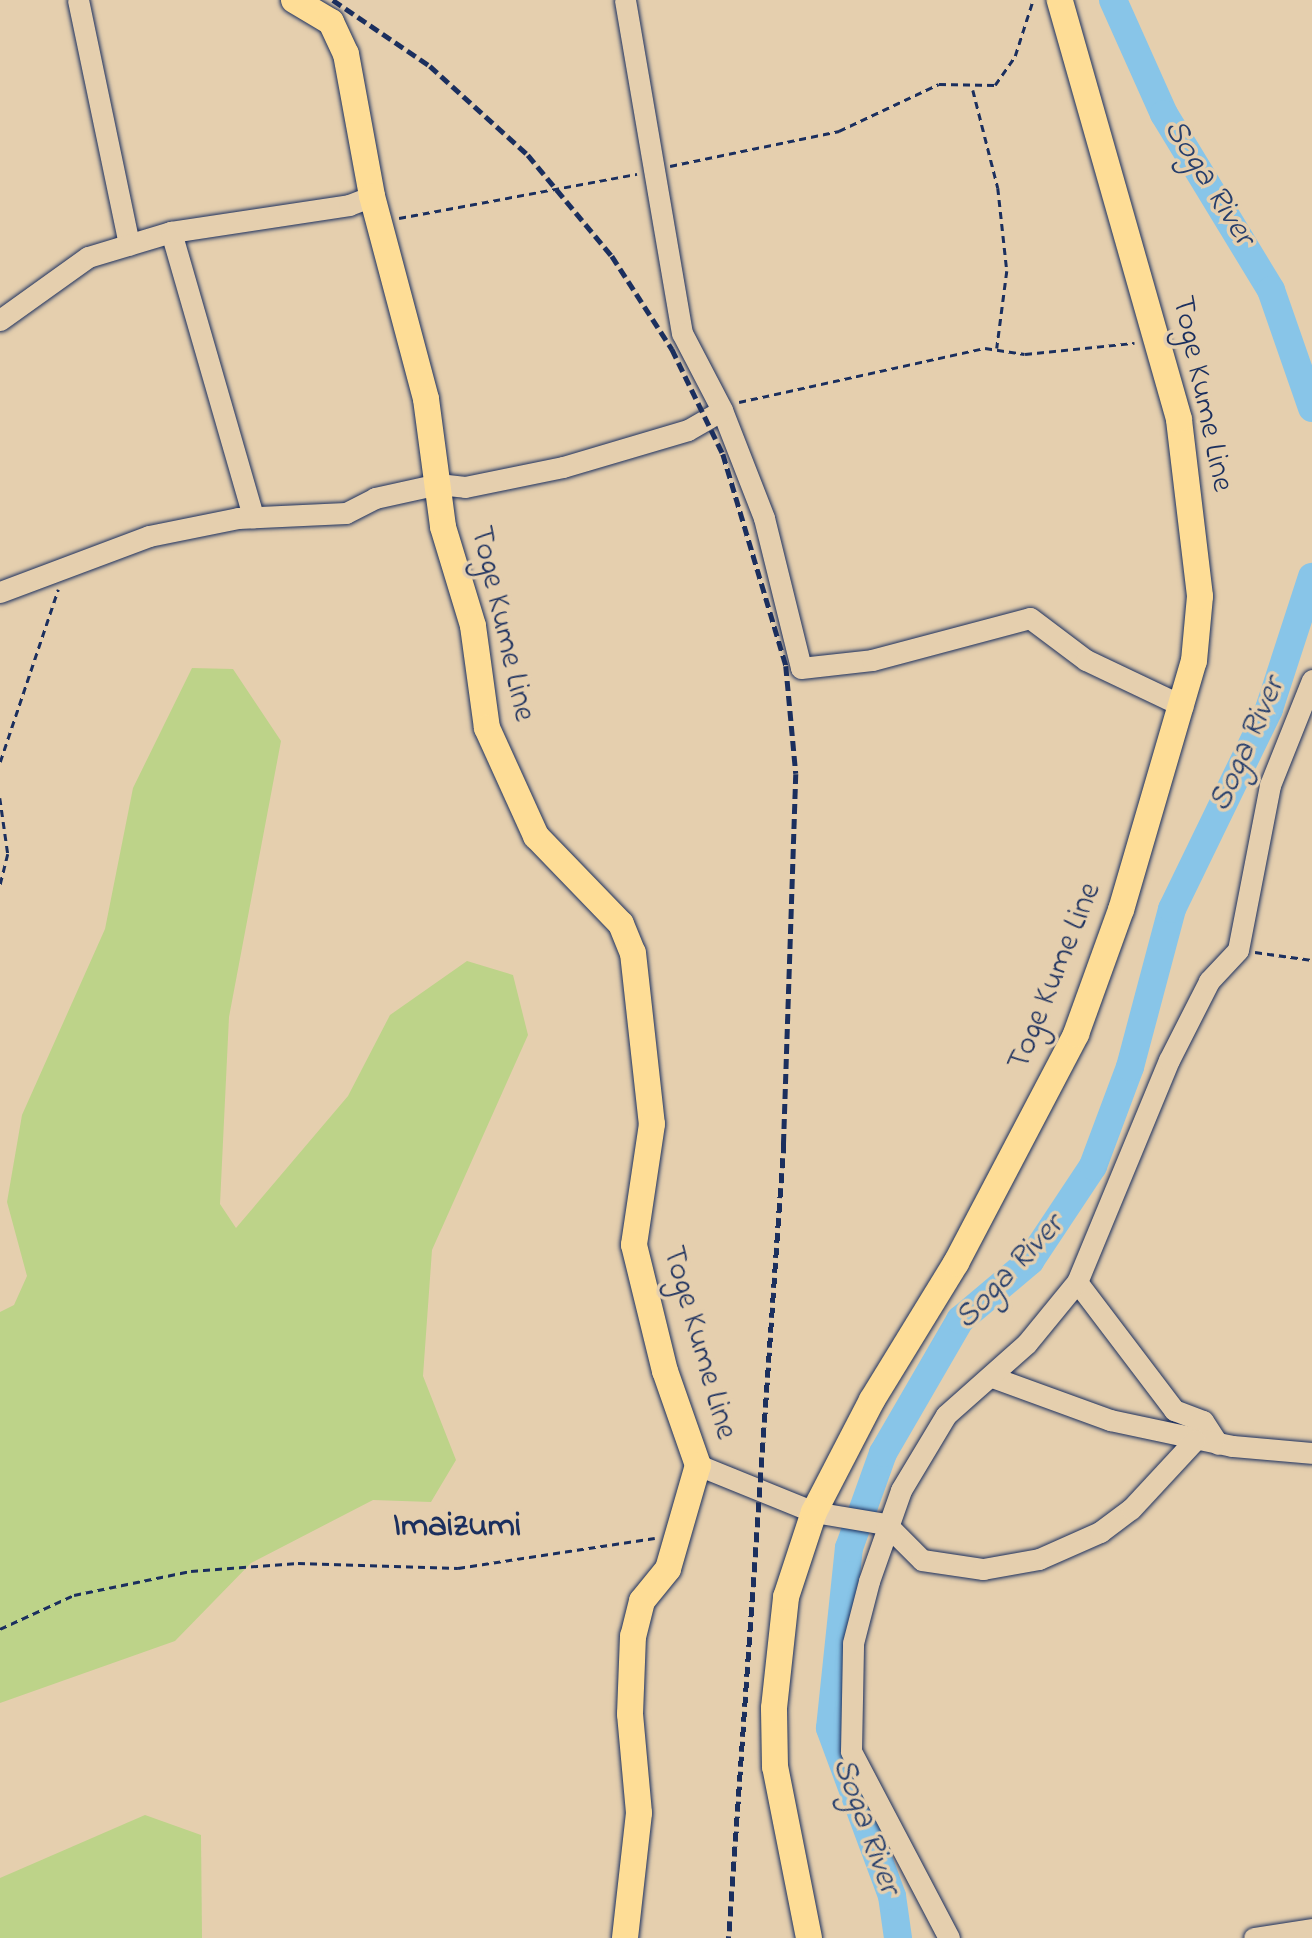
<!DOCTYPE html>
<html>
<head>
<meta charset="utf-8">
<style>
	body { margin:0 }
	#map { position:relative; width:1312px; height:1938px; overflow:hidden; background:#e5cfae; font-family:"Indie Flower",sans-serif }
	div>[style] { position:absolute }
	.green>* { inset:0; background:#bdd389 }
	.river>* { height:28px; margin:-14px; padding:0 14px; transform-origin:14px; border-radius:14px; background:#88c5e8 }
	.path>* { height:2.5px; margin-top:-1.25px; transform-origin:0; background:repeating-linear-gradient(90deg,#1b2f5e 0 7px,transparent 0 12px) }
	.roads { filter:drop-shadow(0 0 2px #1b2f5e) drop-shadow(0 0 2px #1b2f5e) }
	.minor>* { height:21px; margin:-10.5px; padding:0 10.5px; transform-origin:10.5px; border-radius:10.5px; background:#e5cfae }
	.major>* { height:26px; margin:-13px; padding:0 13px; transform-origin:13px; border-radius:13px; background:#fedd96 }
	.rail>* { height:4.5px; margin-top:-2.25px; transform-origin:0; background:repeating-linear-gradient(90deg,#1b2f5e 0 10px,transparent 0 15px) }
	span { translate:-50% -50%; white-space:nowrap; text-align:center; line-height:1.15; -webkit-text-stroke:7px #e5cfae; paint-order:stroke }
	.street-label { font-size:32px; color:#1b2f5e }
	.water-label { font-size:33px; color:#263e6c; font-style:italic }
	.quarter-label { font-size:35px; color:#1b2f5e; font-weight:700 }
</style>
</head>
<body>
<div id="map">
	<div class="green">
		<div style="clip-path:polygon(192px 668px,233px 669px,281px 741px,229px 1017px,220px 1204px,236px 1228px,348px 1096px,390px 1015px,467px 961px,513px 975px,528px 1035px,432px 1250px,423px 1376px,456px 1460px,431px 1502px,373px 1500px,251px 1563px,175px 1641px,0 1703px,0 1312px,14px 1305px,27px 1276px,7px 1202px,22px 1115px,105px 929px,133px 788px)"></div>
		<div style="clip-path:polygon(145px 1815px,201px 1835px,202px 1938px,0 1938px,0 1878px)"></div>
	</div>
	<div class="river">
		<div style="left:1113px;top:0;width:125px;rotate:65.9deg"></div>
		<div style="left:1164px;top:114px;width:206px;rotate:58.7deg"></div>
		<div style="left:1271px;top:290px;width:125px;rotate:70.8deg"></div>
		<div style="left:898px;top:1938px;width:42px;rotate:-98.1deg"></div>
		<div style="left:892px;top:1896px;width:179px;rotate:-110.3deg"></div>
		<div style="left:830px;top:1728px;width:181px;rotate:-84deg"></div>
		<div style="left:849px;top:1548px;width:101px;rotate:-70.3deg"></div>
		<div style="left:883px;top:1453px;width:154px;rotate:-59.9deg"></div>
		<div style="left:960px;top:1320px;width:92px;rotate:-40.1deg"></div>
		<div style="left:1030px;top:1261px;width:114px;rotate:-56.4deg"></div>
		<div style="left:1093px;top:1166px;width:106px;rotate:-69.5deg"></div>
		<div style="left:1130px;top:1067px;width:163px;rotate:-75.1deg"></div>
		<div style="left:1172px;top:909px;width:222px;rotate:-64.1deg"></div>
		<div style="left:1269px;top:709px;width:139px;rotate:-72deg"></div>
	</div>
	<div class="path">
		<div style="left:973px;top:90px;width:101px;rotate:75.7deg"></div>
		<div style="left:998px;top:188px;width:83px;rotate:83.8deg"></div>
		<div style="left:1007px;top:271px;width:78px;rotate:97.4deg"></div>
		<div style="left:670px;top:166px;width:173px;rotate:-11.7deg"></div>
		<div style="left:839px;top:131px;width:110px;rotate:-25.2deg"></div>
		<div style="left:939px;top:84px;width:56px;rotate:1deg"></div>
		<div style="left:995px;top:85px;width:35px;rotate:-55deg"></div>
		<div style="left:1015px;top:56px;width:59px;rotate:-72.2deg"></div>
		<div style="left:399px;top:218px;width:242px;rotate:-10.5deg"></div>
		<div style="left:739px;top:402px;width:252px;rotate:-12.4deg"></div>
		<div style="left:985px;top:348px;width:40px;rotate:8.5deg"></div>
		<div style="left:1025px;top:354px;width:110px;rotate:-5.8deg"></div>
		<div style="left:0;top:762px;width:182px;rotate:-71.4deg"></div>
		<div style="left:0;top:798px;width:57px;rotate:81.9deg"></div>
		<div style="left:8px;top:854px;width:33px;rotate:104deg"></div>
		<div style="left:1255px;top:952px;width:58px;rotate:8deg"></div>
		<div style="left:0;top:1629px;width:81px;rotate:-24.7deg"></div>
		<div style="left:74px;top:1595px;width:119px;rotate:-11.6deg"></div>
		<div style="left:191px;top:1571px;width:107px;rotate:-4.3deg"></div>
		<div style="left:298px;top:1563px;width:160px;rotate:1.8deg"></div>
		<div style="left:458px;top:1568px;width:199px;rotate:-8.7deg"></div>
	</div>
	<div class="roads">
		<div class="minor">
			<div style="left:78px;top:0;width:250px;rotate:78.2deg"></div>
			<div style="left:625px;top:0;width:338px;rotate:80.3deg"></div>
			<div style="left:682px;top:333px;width:87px;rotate:62.5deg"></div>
			<div style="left:722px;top:410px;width:116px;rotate:68.7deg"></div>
			<div style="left:764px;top:518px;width:154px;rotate:76.1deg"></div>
			<div style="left:801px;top:668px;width:71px;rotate:-6.4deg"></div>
			<div style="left:872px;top:660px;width:163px;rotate:-14.9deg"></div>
			<div style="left:1030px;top:618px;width:70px;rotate:36.9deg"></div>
			<div style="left:1086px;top:660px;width:107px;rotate:25.4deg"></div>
			<div style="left:171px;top:232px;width:297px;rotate:73.9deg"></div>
			<div style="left:0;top:320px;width:108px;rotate:-35.6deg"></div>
			<div style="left:88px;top:257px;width:87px;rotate:-16.8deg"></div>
			<div style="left:171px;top:232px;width:180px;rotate:-8.6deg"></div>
			<div style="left:349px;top:205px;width:25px;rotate:-21deg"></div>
			<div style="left:0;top:592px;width:159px;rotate:-20.6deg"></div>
			<div style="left:149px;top:536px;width:91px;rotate:-11.4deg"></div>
			<div style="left:238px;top:518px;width:108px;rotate:-2.7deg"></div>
			<div style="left:346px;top:513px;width:33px;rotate:-27deg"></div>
			<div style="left:375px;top:498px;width:65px;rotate:-12.5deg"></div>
			<div style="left:438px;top:484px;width:27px;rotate:6deg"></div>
			<div style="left:465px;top:487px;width:100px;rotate:-11.5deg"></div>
			<div style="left:563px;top:467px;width:130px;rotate:-16.5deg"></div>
			<div style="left:688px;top:430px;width:39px;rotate:-30deg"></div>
			<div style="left:1077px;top:1282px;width:161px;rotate:52.8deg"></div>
			<div style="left:1174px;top:1410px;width:31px;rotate:21deg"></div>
			<div style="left:1203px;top:1421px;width:27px;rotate:57deg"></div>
			<div style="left:992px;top:1377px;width:126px;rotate:20deg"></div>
			<div style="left:1110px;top:1420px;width:125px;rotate:12deg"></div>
			<div style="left:1232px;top:1446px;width:80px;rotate:5deg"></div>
			<div style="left:698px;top:1465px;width:125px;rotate:22.1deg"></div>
			<div style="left:814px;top:1512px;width:73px;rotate:9.5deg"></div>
			<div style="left:886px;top:1524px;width:51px;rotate:45deg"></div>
			<div style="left:922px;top:1560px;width:62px;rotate:8.4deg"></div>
			<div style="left:983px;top:1569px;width:57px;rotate:-10.1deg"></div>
			<div style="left:1039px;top:1559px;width:67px;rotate:-23.9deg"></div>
			<div style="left:1100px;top:1532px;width:39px;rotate:-37deg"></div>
			<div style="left:1131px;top:1509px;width:94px;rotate:-47.2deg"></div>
			<div style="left:949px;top:1938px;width:211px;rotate:-117.7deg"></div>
			<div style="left:851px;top:1751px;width:108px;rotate:-88.9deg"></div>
			<div style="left:853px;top:1643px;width:64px;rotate:-75.5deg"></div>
			<div style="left:869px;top:1581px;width:96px;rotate:-70.6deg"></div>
			<div style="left:901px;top:1490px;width:87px;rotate:-59deg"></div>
			<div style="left:946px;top:1415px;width:108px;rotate:-41.6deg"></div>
			<div style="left:1027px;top:1343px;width:79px;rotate:-50.7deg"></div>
			<div style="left:1077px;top:1282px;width:240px;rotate:-67.5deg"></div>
			<div style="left:1169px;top:1060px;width:89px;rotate:-63.1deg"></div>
			<div style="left:1209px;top:981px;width:42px;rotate:-46.9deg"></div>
			<div style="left:1238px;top:950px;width:168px;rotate:-79deg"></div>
			<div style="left:1270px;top:785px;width:113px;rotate:-68.2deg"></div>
			<div style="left:1254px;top:1938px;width:59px;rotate:-8.8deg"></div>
		</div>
		<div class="major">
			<div style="left:294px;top:0;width:43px;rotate:30.7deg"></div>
			<div style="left:331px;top:22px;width:35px;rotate:65deg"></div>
			<div style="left:346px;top:54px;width:144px;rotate:79.6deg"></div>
			<div style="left:372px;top:196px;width:210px;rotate:75.1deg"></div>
			<div style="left:426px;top:399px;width:129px;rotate:82.4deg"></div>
			<div style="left:443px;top:527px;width:103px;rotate:73.1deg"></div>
			<div style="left:473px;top:626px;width:103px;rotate:82.2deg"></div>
			<div style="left:487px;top:728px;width:119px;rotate:65.6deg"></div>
			<div style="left:536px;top:836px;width:122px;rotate:46deg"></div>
			<div style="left:621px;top:924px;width:31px;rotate:68deg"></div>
			<div style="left:633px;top:953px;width:172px;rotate:83.7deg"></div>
			<div style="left:652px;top:1124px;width:122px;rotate:98.5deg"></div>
			<div style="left:634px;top:1245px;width:130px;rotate:76.2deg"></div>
			<div style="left:665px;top:1371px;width:100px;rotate:70.7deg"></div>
			<div style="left:698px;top:1465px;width:108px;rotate:106.1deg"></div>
			<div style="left:668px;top:1569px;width:41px;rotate:129.1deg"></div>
			<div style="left:642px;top:1601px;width:36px;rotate:104deg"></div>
			<div style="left:633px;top:1636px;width:78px;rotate:92.2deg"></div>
			<div style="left:630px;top:1714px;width:99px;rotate:84.8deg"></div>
			<div style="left:639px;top:1813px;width:126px;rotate:96.4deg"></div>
			<div style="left:809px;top:1938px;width:174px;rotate:-101.2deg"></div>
			<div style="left:775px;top:1767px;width:59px;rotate:-91deg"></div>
			<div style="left:774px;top:1708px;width:112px;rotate:-83.8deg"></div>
			<div style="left:786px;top:1597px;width:89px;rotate:-71.8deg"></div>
			<div style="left:814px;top:1512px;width:126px;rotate:-62.6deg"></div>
			<div style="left:872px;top:1400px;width:161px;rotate:-58.5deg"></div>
			<div style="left:956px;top:1263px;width:259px;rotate:-62.3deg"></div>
			<div style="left:1076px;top:1034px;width:132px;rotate:-70.1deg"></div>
			<div style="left:1121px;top:910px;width:259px;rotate:-73.7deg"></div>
			<div style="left:1194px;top:661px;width:65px;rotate:-84.7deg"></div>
			<div style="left:1200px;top:596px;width:178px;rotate:-96.8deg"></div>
			<div style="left:1179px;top:419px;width:436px;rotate:-105.9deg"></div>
		</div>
	</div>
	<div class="rail">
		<div style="left:333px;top:0;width:117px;rotate:34.2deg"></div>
		<div style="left:430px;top:66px;width:132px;rotate:42.2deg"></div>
		<div style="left:528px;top:155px;width:131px;rotate:50.3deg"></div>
		<div style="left:612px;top:256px;width:111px;rotate:57.2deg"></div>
		<div style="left:672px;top:349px;width:117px;rotate:64.1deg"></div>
		<div style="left:723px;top:454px;width:221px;rotate:73.4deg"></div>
		<div style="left:786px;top:666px;width:108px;rotate:84.7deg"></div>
		<div style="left:796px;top:774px;width:369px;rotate:91.9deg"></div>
		<div style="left:784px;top:1143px;width:797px;rotate:93.96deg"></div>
	</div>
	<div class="street-label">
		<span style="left:1201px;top:394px;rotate:78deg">Toge Kume Line</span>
		<span style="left:501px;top:624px;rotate:77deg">Toge Kume Line</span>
		<span style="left:1056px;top:977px;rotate:-68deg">Toge Kume Line</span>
		<span style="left:698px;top:1343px;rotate:74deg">Toge Kume Line</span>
	</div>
	<div class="water-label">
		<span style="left:1208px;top:183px;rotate:58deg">Soga River</span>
		<span style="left:1248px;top:745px;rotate:-66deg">Soga River</span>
		<span style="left:1010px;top:1273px;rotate:-47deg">Soga River</span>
		<span style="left:865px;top:1826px;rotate:70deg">Soga River</span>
	</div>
	<div class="quarter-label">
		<span style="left:457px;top:1527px">Imaizumi</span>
	</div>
</div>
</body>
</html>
